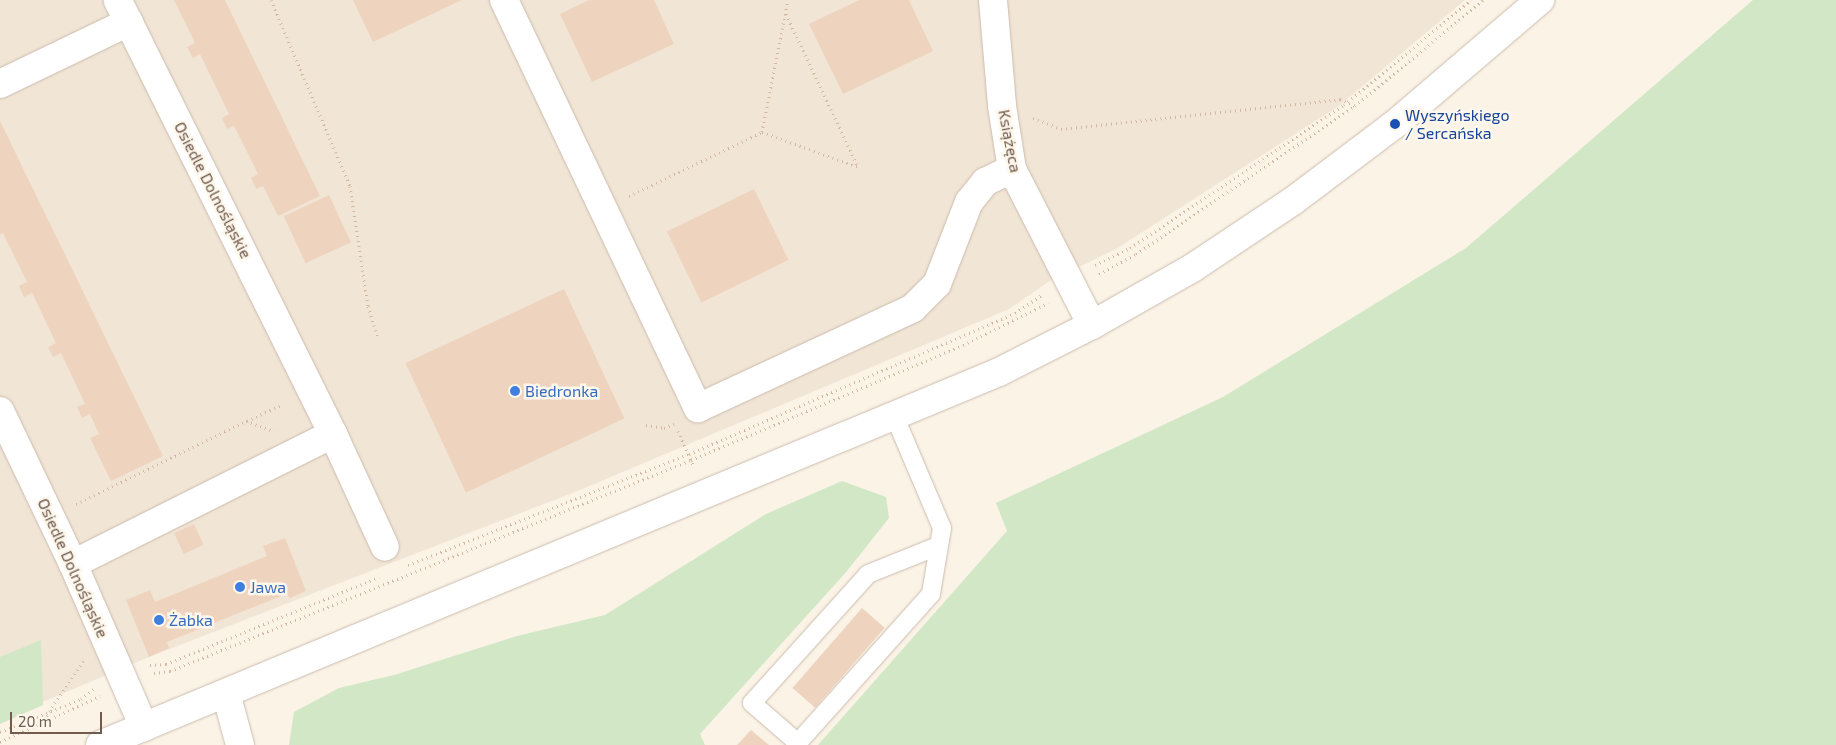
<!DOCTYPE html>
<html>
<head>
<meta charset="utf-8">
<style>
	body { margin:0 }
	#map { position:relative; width:1836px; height:745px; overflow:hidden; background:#faf3e6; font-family:"Exo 2",sans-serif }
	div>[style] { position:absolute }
	.residential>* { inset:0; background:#f1e5d5 }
	.green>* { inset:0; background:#d1e7c5 }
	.building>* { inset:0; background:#eed4bf; transform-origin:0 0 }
	.path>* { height:3px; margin-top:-1.5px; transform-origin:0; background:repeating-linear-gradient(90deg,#d2b7a3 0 1px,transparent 0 5px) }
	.roads { filter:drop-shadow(0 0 1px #cbbbad) drop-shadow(0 0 1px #cbbbad) }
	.service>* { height:18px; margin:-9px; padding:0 9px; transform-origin:9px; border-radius:9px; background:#fff }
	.minor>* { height:28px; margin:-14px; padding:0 14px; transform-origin:14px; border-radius:14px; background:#fff }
	.tertiary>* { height:28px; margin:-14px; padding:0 14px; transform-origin:14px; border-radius:14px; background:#fff }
	.dots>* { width:14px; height:14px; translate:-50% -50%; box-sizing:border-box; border:2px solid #fdf7ec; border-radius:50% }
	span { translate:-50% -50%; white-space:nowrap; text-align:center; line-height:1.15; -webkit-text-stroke:5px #fdf7ec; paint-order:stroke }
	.transit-label { font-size:16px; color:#164399 }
	.left { translate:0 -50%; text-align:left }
	.street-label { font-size:16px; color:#715b4d }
	.shop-label { font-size:16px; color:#366cbe }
	.scale { position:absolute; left:10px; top:712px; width:92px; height:22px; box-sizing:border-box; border:2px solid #715b4d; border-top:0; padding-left:6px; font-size:15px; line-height:18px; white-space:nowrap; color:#715b4d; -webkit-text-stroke:4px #fdf7ec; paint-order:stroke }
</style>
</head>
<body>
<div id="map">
	<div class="residential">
		<div style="clip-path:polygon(0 0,1465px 0,1340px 105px,1116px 249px,1048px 282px,1009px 309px,580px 490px,149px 657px,0 720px)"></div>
	</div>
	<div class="green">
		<div style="clip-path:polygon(1753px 0,1836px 0,1836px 745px,818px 745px,1007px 531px,996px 503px,1223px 397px,1466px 248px)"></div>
		<div style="clip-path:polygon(842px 481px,886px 497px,889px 518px,847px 571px,700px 734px,705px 745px,289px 745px,294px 712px,339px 688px,394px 675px,517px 636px,605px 615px,766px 514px)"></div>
		<div style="clip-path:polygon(41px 640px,43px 705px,0 724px,0 657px)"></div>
	</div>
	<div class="building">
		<div style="clip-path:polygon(174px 0,225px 0,320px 196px,278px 216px,263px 186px,256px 189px,251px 178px,258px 174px,234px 126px,227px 129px,222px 118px,229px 114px,200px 54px,193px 58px,187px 47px,195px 43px)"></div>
		<div style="clip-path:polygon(353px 0,462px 0,373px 42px)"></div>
		<div style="clip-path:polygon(589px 0,654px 0,674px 44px,592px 82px,560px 14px)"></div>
		<div style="clip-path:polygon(859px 0,909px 0,933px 51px,843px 94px,809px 24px)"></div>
		<div style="clip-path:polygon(0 121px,163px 456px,111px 481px,90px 438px,99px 434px,90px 414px,82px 418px,77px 407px,85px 404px,61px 353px,53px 357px,48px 347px,56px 343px,32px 293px,24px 297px,19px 286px,27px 282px,3px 233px,0 234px)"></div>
		<div style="left:754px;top:189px;width:79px;height:97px;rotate:64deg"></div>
		<div style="left:329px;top:195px;width:52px;height:50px;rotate:65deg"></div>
		<div style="left:564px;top:289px;width:143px;height:175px;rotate:65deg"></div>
		<div style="left:194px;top:524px;width:23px;height:22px;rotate:65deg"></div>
		<div style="clip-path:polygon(285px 538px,306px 591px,290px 598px,286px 594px,167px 642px,169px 648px,149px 657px,126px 600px,150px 590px,155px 602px,267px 556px,263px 546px)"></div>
		<div style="left:862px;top:608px;width:30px;height:106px;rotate:41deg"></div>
		<div style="clip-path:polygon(751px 730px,769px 745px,737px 745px)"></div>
	</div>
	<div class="path">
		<div style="left:271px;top:0;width:202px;rotate:67deg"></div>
		<div style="left:350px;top:186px;width:121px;rotate:81.5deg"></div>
		<div style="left:368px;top:306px;width:31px;rotate:73deg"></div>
		<div style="left:786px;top:14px;width:169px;rotate:64.8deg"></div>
		<div style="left:1033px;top:118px;width:30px;rotate:21deg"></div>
		<div style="left:1061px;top:129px;width:281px;rotate:-6.1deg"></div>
		<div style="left:1340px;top:99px;width:17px;rotate:25deg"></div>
		<div style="left:762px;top:132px;width:102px;rotate:20deg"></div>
		<div style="left:629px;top:196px;width:148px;rotate:-25.7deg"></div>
		<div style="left:762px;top:132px;width:135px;rotate:-78.9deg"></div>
		<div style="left:1095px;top:265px;width:39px;rotate:-26deg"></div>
		<div style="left:1130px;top:248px;width:257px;rotate:-33.8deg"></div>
		<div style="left:1344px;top:105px;width:165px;rotate:-39.6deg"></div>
		<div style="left:1099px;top:274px;width:42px;rotate:-28.4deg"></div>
		<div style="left:1136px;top:254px;width:264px;rotate:-34.1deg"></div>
		<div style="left:1355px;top:106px;width:166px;rotate:-39.6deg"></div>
		<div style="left:247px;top:421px;width:38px;rotate:-25deg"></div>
		<div style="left:646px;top:425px;width:18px;rotate:9deg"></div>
		<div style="left:664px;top:428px;width:11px;rotate:-22deg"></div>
		<div style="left:678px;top:431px;width:39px;rotate:66deg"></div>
		<div style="left:76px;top:504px;width:189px;rotate:-26deg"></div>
		<div style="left:246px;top:421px;width:30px;rotate:20deg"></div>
		<div style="left:408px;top:565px;width:302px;rotate:-21.6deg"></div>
		<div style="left:689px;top:454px;width:355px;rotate:-23.4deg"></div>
		<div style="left:1015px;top:313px;width:34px;rotate:-34deg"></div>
		<div style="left:150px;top:665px;width:16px;rotate:-4deg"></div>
		<div style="left:166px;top:664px;width:230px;rotate:-22.2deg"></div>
		<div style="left:154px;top:673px;width:16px;rotate:-7deg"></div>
		<div style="left:170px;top:671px;width:562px;rotate:-22.05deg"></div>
		<div style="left:691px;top:460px;width:295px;rotate:-22.9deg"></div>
		<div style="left:963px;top:345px;width:95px;rotate:-26.3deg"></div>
		<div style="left:41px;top:724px;width:76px;rotate:-56.3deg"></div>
		<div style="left:0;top:732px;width:87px;rotate:-22.2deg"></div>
		<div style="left:81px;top:699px;width:18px;rotate:-38deg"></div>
		<div style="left:0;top:742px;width:110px;rotate:-24.7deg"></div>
	</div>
	<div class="roads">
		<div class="service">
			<div style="left:894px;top:415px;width:123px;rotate:67deg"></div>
			<div style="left:942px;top:528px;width:67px;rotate:99.5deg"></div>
			<div style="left:931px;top:594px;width:200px;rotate:131.8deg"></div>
			<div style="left:798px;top:743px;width:61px;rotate:-139deg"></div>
			<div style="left:752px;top:703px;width:173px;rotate:-48deg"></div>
			<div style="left:868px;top:574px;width:75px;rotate:-21.8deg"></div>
		</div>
		<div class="minor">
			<div style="left:504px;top:0;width:452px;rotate:64.6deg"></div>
			<div style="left:698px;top:408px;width:237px;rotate:-24.9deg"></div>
			<div style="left:913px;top:308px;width:34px;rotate:-45deg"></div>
			<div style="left:937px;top:284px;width:88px;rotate:-68.7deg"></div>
			<div style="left:969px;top:202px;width:26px;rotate:-51deg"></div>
			<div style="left:985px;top:182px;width:30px;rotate:-26deg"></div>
			<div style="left:993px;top:0;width:106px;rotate:85.1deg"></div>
			<div style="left:1002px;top:106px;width:64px;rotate:81deg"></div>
			<div style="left:1012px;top:169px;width:175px;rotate:62.9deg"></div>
			<div style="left:0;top:84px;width:143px;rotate:-25.7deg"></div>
			<div style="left:0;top:411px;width:170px;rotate:64.5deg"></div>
			<div style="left:73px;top:564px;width:178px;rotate:66.5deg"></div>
			<div style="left:333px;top:434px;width:124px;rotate:65.3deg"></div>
			<div style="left:73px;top:564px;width:291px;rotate:-26.6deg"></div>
			<div style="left:333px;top:434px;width:484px;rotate:-116.4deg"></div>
			<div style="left:226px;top:693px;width:54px;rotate:74.9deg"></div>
		</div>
		<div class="tertiary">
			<div style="left:100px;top:745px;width:973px;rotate:-22.53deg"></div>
			<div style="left:999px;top:372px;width:104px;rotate:-26.8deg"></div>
			<div style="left:1092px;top:325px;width:117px;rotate:-29.6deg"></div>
			<div style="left:1194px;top:267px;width:119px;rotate:-33.7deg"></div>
			<div style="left:1293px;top:201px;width:128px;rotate:-37deg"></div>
			<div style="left:1395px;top:124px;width:191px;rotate:-40.5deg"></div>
		</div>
	</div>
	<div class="dots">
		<div style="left:1395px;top:124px;background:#1a4fb4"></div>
		<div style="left:515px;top:391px;background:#3f7fe0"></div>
		<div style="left:240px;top:587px;background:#3f7fe0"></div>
		<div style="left:159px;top:620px;background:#3f7fe0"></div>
	</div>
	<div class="transit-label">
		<span class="left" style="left:1405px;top:124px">Wyszyńskiego<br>/ Sercańska</span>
	</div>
	<div class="street-label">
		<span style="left:1010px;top:141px;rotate:79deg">Książęca</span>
		<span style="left:213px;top:190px;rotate:63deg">Osiedle Dolnośląskie</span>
		<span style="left:73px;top:568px;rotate:66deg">Osiedle Dolnośląskie</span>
	</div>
	<div class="shop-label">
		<span class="left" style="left:525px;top:391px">Biedronka</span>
		<span class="left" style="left:250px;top:587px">Jawa</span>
		<span class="left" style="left:169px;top:620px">Żabka</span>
	</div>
	<div class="scale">20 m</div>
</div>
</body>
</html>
